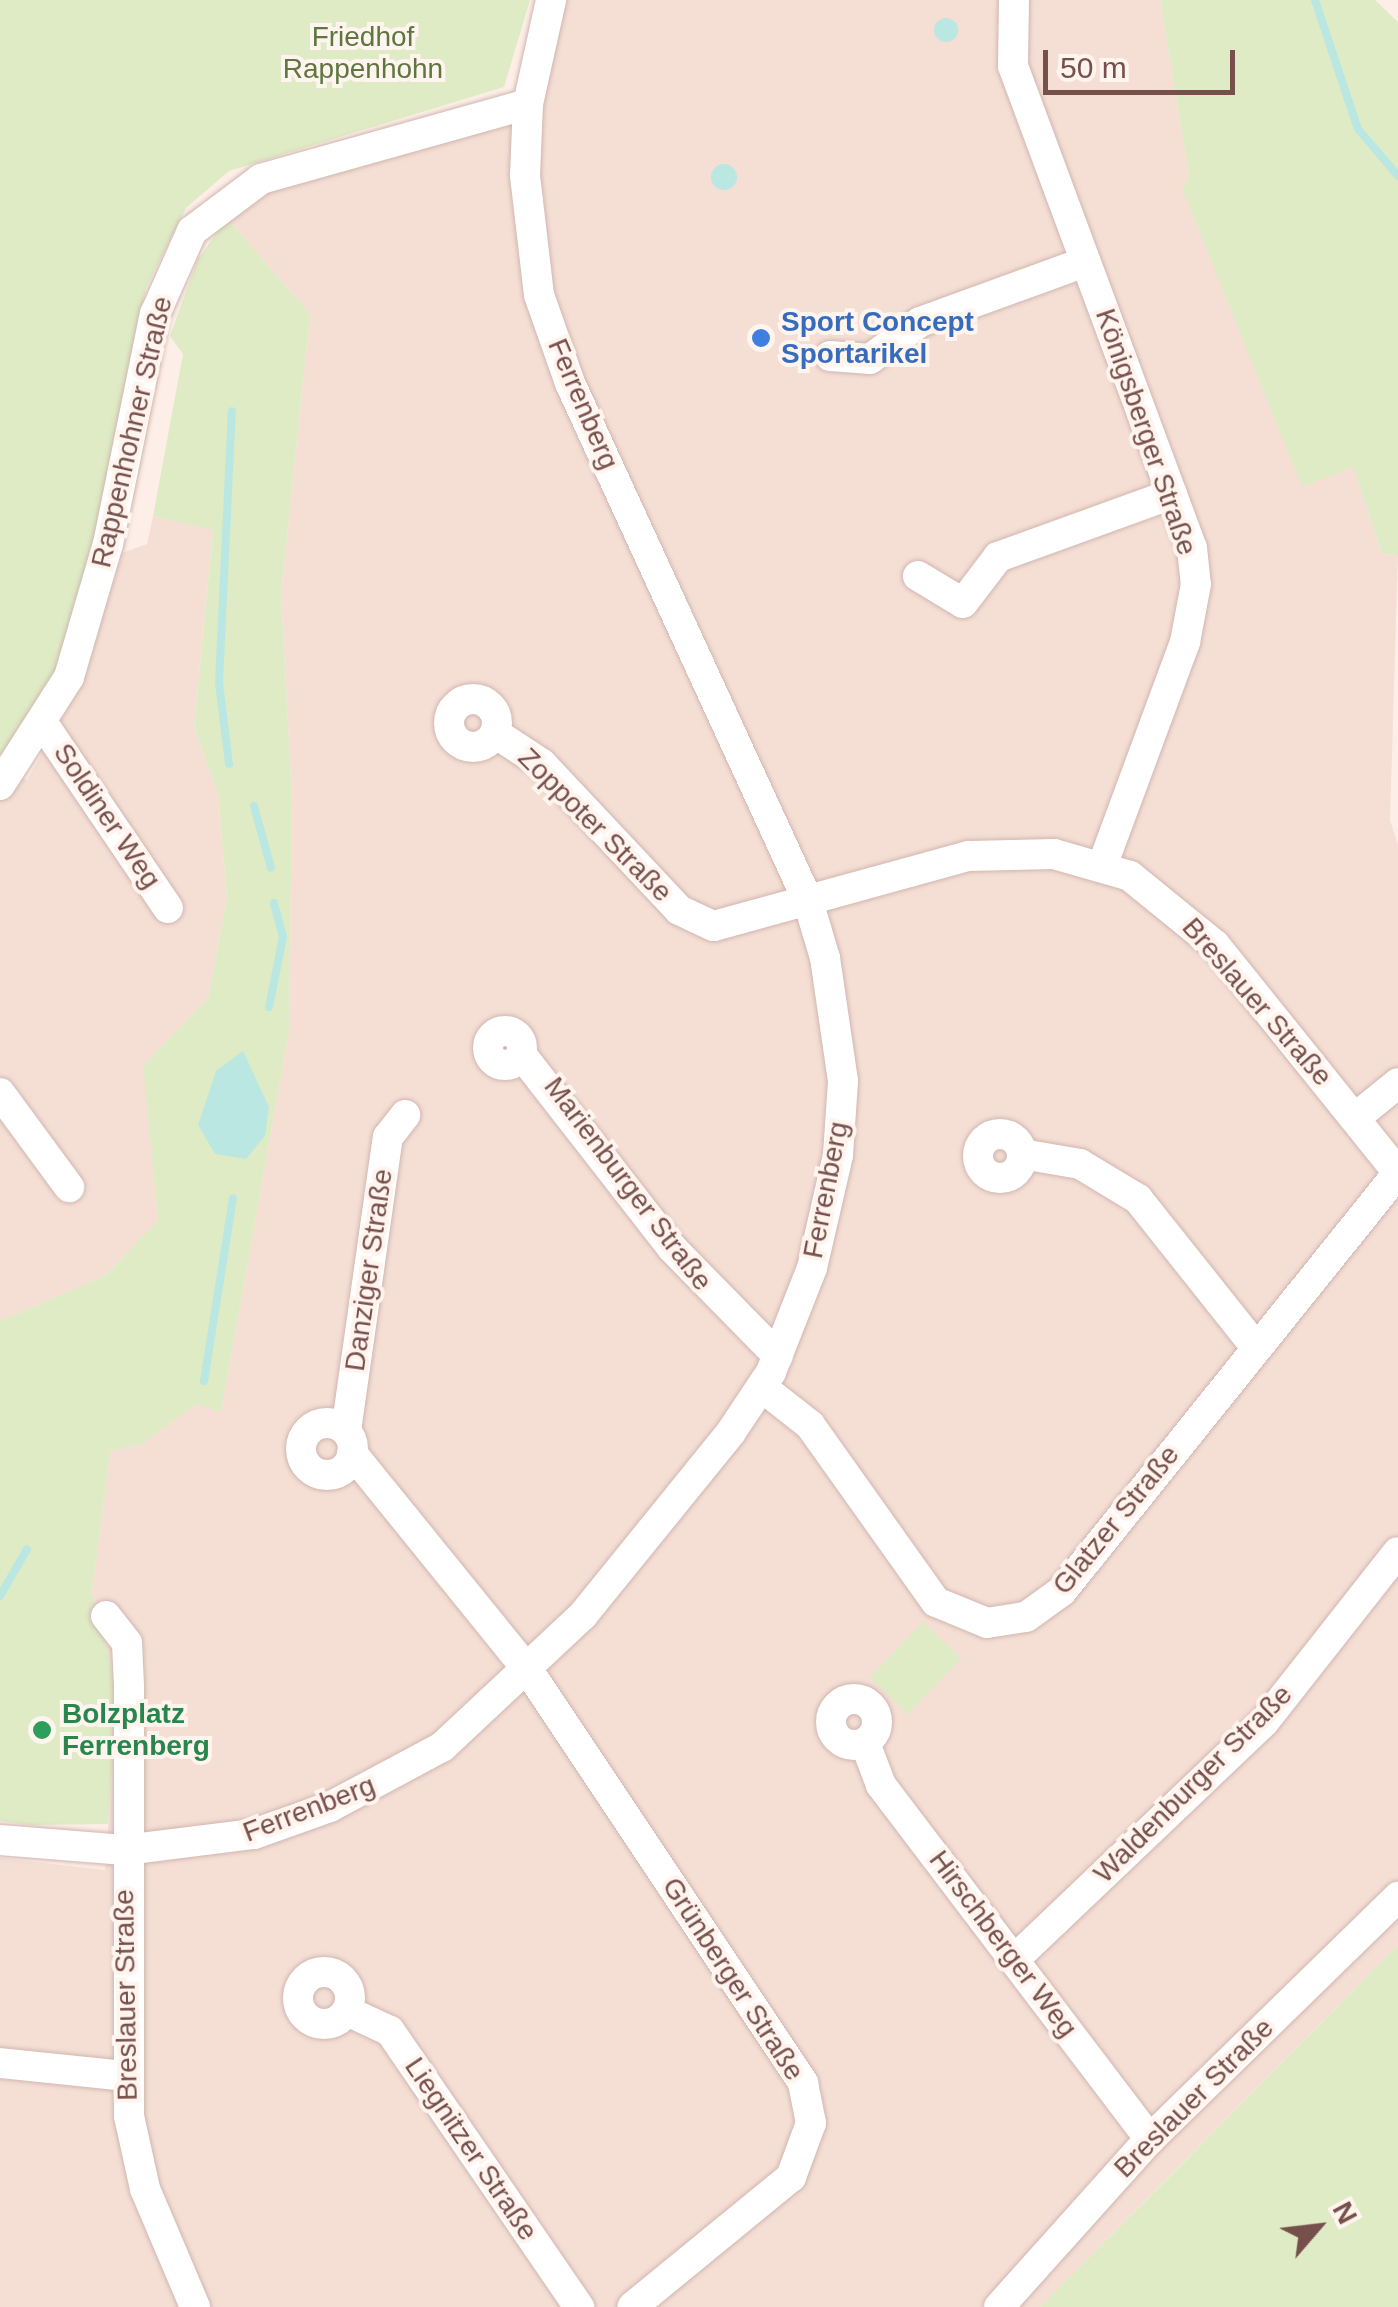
<!DOCTYPE html>
<html>
<head>
<meta charset="utf-8">
<style>
	body { margin:0 }
	#map { position:relative; width:1398px; height:2307px; overflow:hidden; background:#fdefe7; font-family:Arial,sans-serif }
	div>[style] { position:absolute }
	.residential>* { inset:0; background:#f5dfd5 }
	.green>* { inset:0; background:#deebc5; transform-origin:0 0 }
	.water>* { inset:0; background:#bbe7e2 }
	.round { border-radius:50% }
	.stream>* { height:8px; margin:-4px; padding:0 4px; transform-origin:4px; border-radius:4px; background:#bbe7e2 }
	.roads { filter:drop-shadow(0 0 2px #d1b6af) drop-shadow(0 0 2px #d1b6af) }
	.street>* { height:30px; margin:-15px; padding:0 15px; transform-origin:15px; border-radius:15px; background:#fff }
	.street>.ring { margin:-15px; padding:0; box-sizing:content-box; background:none; border:30px solid #fff; border-radius:50% }
	.dots>* { width:28px; height:28px; translate:-50% -50%; box-sizing:border-box; border:5px solid #fff4ee; border-radius:50% }
	span { translate:-50% -50%; white-space:nowrap; text-align:center; line-height:1.15; -webkit-text-stroke:8px #fff4ee; paint-order:stroke }
	.park-label { font-size:28px; color:#5e7740 }
	.shop-label { font-size:28px; color:#366cbe; font-weight:700 }
	.left { translate:0 -50%; text-align:left }
	.street-label { font-size:28px; color:#774f4b }
	.leisure-label { font-size:28px; color:#27864d; font-weight:700 }
	.north { position:absolute; left:1268px; top:2177px; width:100px; height:100px; -webkit-text-stroke:8px #fff4ee; paint-order:stroke; rotate:62deg; font-size:28px; font-weight:700; line-height:40px; text-align:center; color:#774f4b }
	.north::after { content:''; display:block; margin:auto; width:35px; height:45px; background:#774f4b; clip-path:polygon(50% 0,100% 100%,50% 72%,0 100%) }
	.scale { position:absolute; left:1043px; top:50px; width:192px; height:45px; box-sizing:border-box; border:5px solid #774f4b; border-top:0; padding-left:12px; font-size:30px; line-height:35px; white-space:nowrap; color:#774f4b; -webkit-text-stroke:8px #fff4ee; paint-order:stroke }
</style>
</head>
<body>
<div id="map">
	<div class="residential">
		<div style="clip-path:polygon(567px 0,1160px 0,1189px 176px,1183px 188px,1303px 486px,1353px 466px,1382px 554px,1398px 555px,1390px 820px,1398px 845px,1398px 1945px,1040px 2307px,0 2307px,0 1858px,105px 1870px,118px 1694px,92px 1592px,110px 1450px,142px 1444px,196px 1403px,221px 1411px,289px 1031px,292px 799px,281px 594px,310px 314px,227px 218px,271px 190px,537px 117px)"></div>
		<div style="clip-path:polygon(153px 516px,213px 529px,194px 728px,218px 794px,227px 898px,208px 998px,144px 1066px,158px 1220px,106px 1275px,0 1321px,0 763px,27px 780px,80px 686px,122px 553px,147px 544px)"></div>
	</div>
	<div class="green">
		<div style="clip-path:polygon(0 0,530px 0,504px 87px,229px 171px,186px 208px,146px 288px,89px 560px,53px 680px,0 762px)"></div>
		<div style="clip-path:polygon(1160px 0,1375px 0,1398px 22px,1398px 555px,1382px 554px,1353px 467px,1302px 487px,1182px 188px,1189px 176px)"></div>
		<div style="clip-path:polygon(227px 218px,310px 314px,281px 594px,292px 799px,289px 1031px,221px 1412px,196px 1404px,142px 1444px,110px 1451px,92px 1592px,118px 1694px,108px 1824px,29px 1825px,0 1821px,0 1321px,106px 1275px,158px 1220px,143px 1066px,208px 998px,227px 898px,218px 794px,194px 728px,213px 530px,153px 516px,183px 354px,170px 336px,197px 261px)"></div>
		<div style="left:923px;top:1622px;width:53px;height:77px;rotate:44deg"></div>
		<div style="clip-path:polygon(1398px 1945px,1398px 2307px,1040px 2307px,1180px 2166px)"></div>
	</div>
	<div class="water">
		<div class="round" style="left:934px;top:18px;width:24px;height:24px"></div>
		<div class="round" style="left:711px;top:164px;width:26px;height:26px"></div>
		<div style="clip-path:polygon(243px 1051px,269px 1107px,265px 1136px,246px 1159px,215px 1154px,198px 1125px,216px 1071px)"></div>
	</div>
	<div class="stream">
		<div style="left:1315px;top:0;width:136px;rotate:71.6deg"></div>
		<div style="left:1358px;top:129px;width:62px;rotate:49.6deg"></div>
		<div style="left:229px;top:764px;width:82px;rotate:-97deg"></div>
		<div style="left:219px;top:683px;width:272px;rotate:-87.3deg"></div>
		<div style="left:254px;top:806px;width:64px;rotate:74.7deg"></div>
		<div style="left:269px;top:1007px;width:71px;rotate:-78.7deg"></div>
		<div style="left:283px;top:937px;width:35px;rotate:-105deg"></div>
		<div style="left:204px;top:1381px;width:185px;rotate:-81deg"></div>
		<div style="left:0;top:1596px;width:54px;rotate:-60.1deg"></div>
	</div>
	<div class="roads">
		<div class="street">
			<div style="left:1014px;top:0;width:66px;rotate:90.9deg"></div>
			<div style="left:1013px;top:66px;width:514px;rotate:69.63deg"></div>
			<div style="left:1192px;top:548px;width:36px;rotate:84deg"></div>
			<div style="left:1196px;top:584px;width:59px;rotate:100.7deg"></div>
			<div style="left:1185px;top:642px;width:237px;rotate:110.3deg"></div>
			<div style="left:830px;top:356px;width:40px;rotate:4.3deg"></div>
			<div style="left:870px;top:359px;width:62px;rotate:-36.5deg"></div>
			<div style="left:920px;top:322px;width:176px;rotate:-20deg"></div>
			<div style="left:918px;top:576px;width:52px;rotate:31deg"></div>
			<div style="left:963px;top:603px;width:58px;rotate:-52.7deg"></div>
			<div style="left:998px;top:557px;width:185px;rotate:-19.9deg"></div>
			<div class="ring" style="left:449px;top:699px;width:18px;height:18px"></div>
			<div style="left:44px;top:725px;width:221px;rotate:55.9deg"></div>
			<div style="left:495px;top:733px;width:56px;rotate:33.4deg"></div>
			<div style="left:542px;top:764px;width:200px;rotate:46.8deg"></div>
			<div style="left:679px;top:910px;width:38px;rotate:25deg"></div>
			<div style="left:714px;top:926px;width:264px;rotate:-15.4deg"></div>
			<div style="left:969px;top:856px;width:85px;rotate:-1.3deg"></div>
			<div style="left:1054px;top:854px;width:79px;rotate:16.1deg"></div>
			<div style="left:1130px;top:876px;width:109px;rotate:39.1deg"></div>
			<div style="left:1215px;top:945px;width:292px;rotate:51.2deg"></div>
			<div style="left:0;top:785px;width:128px;rotate:-57.4deg"></div>
			<div style="left:69px;top:677px;width:139px;rotate:-73.7deg"></div>
			<div style="left:108px;top:544px;width:235px;rotate:-78.5deg"></div>
			<div style="left:155px;top:314px;width:91px;rotate:-66deg"></div>
			<div style="left:192px;top:231px;width:86px;rotate:-37deg"></div>
			<div style="left:261px;top:179px;width:277px;rotate:-15.7deg"></div>
			<div class="ring" style="left:488px;top:1031px;width:4px;height:4px"></div>
			<div style="left:521px;top:1054px;width:246px;rotate:52.1deg"></div>
			<div style="left:672px;top:1248px;width:151px;rotate:45.5deg"></div>
			<div style="left:0;top:1093px;width:117px;rotate:53.7deg"></div>
			<div style="left:1355px;top:1118px;width:55px;rotate:-39.1deg"></div>
			<div class="ring" style="left:978px;top:1134px;width:14px;height:14px"></div>
			<div style="left:1022px;top:1154px;width:59px;rotate:9.8deg"></div>
			<div style="left:1080px;top:1164px;width:68px;rotate:31.1deg"></div>
			<div style="left:1138px;top:1199px;width:188px;rotate:51.5deg"></div>
			<div style="left:763px;top:1388px;width:60px;rotate:38.2deg"></div>
			<div style="left:810px;top:1425px;width:217px;rotate:54.6deg"></div>
			<div style="left:936px;top:1602px;width:55px;rotate:22.4deg"></div>
			<div style="left:987px;top:1623px;width:39px;rotate:-9deg"></div>
			<div style="left:1026px;top:1617px;width:44px;rotate:-35.8deg"></div>
			<div style="left:1062px;top:1591px;width:536px;rotate:-51.21deg"></div>
			<div class="ring" style="left:301px;top:1423px;width:22px;height:22px"></div>
			<div style="left:346px;top:1431px;width:297px;rotate:-81.9deg"></div>
			<div style="left:388px;top:1137px;width:28px;rotate:-52deg"></div>
			<div style="left:352px;top:1453px;width:279px;rotate:51deg"></div>
			<div style="left:528px;top:1670px;width:496px;rotate:56.3deg"></div>
			<div style="left:803px;top:2083px;width:41px;rotate:78.7deg"></div>
			<div style="left:811px;top:2123px;width:58px;rotate:110.3deg"></div>
			<div style="left:791px;top:2177px;width:205px;rotate:140.7deg"></div>
			<div style="left:106px;top:1616px;width:34px;rotate:52deg"></div>
			<div style="left:127px;top:1643px;width:43px;rotate:87.3deg"></div>
			<div style="left:129px;top:1686px;width:430px;rotate:90deg"></div>
			<div style="left:129px;top:2116px;width:75px;rotate:77.6deg"></div>
			<div style="left:145px;top:2189px;width:128px;rotate:67deg"></div>
			<div class="ring" style="left:831px;top:1699px;width:16px;height:16px"></div>
			<div style="left:865px;top:1743px;width:45px;rotate:69.1deg"></div>
			<div style="left:881px;top:1785px;width:445px;rotate:52.8deg"></div>
			<div style="left:0;top:1840px;width:125px;rotate:4.6deg"></div>
			<div style="left:125px;top:1850px;width:130px;rotate:-7.1deg"></div>
			<div style="left:254px;top:1834px;width:81px;rotate:-19.6deg"></div>
			<div style="left:330px;top:1807px;width:127px;rotate:-28.2deg"></div>
			<div style="left:442px;top:1747px;width:193px;rotate:-43.1deg"></div>
			<div style="left:583px;top:1615px;width:235px;rotate:-51deg"></div>
			<div style="left:731px;top:1432px;width:72px;rotate:-56.3deg"></div>
			<div style="left:771px;top:1372px;width:112px;rotate:-68.5deg"></div>
			<div style="left:812px;top:1268px;width:116px;rotate:-77deg"></div>
			<div style="left:838px;top:1155px;width:74px;rotate:-86.1deg"></div>
			<div style="left:843px;top:1081px;width:124px;rotate:-98.3deg"></div>
			<div style="left:825px;top:958px;width:59px;rotate:-106.6deg"></div>
			<div style="left:808px;top:901px;width:570px;rotate:-114.68deg"></div>
			<div style="left:570px;top:383px;width:93px;rotate:-109.4deg"></div>
			<div style="left:539px;top:295px;width:121px;rotate:-96.7deg"></div>
			<div style="left:525px;top:175px;width:71px;rotate:-87.6deg"></div>
			<div style="left:528px;top:104px;width:107px;rotate:-77.5deg"></div>
			<div style="left:1015px;top:1959px;width:344px;rotate:-43.6deg"></div>
			<div style="left:1264px;top:1722px;width:216px;rotate:-51.8deg"></div>
			<div class="ring" style="left:298px;top:1972px;width:22px;height:22px"></div>
			<div style="left:347px;top:2011px;width:47px;rotate:24.9deg"></div>
			<div style="left:390px;top:2031px;width:335px;rotate:55.6deg"></div>
			<div style="left:0;top:2063px;width:127px;rotate:5.9deg"></div>
			<div style="left:999px;top:2307px;width:226px;rotate:-48.1deg"></div>
			<div style="left:1150px;top:2139px;width:347px;rotate:-44.3deg"></div>
		</div>
	</div>
	<div class="dots">
		<div style="left:761px;top:338px;background:#3f7fe0"></div>
		<div style="left:42px;top:1730px;background:#2e9e5b"></div>
	</div>
	<div class="park-label">
		<span style="left:363px;top:53px">Friedhof<br>Rappenhohn</span>
	</div>
	<div class="shop-label">
		<span class="left" style="left:781px;top:338px">Sport Concept<br>Sportarikel</span>
	</div>
	<div class="street-label">
		<span style="left:583px;top:404px;rotate:67deg">Ferrenberg</span>
		<span style="left:132px;top:432px;rotate:-77deg">Rappenhohner Straße</span>
		<span style="left:1146px;top:432px;rotate:71deg">Königsberger Straße</span>
		<span style="left:107px;top:816px;rotate:56deg">Soldiner Weg</span>
		<span style="left:595px;top:825px;rotate:45deg">Zoppoter Straße</span>
		<span style="left:1257px;top:1002px;rotate:49deg">Breslauer Straße</span>
		<span style="left:628px;top:1184px;rotate:53deg">Marienburger Straße</span>
		<span style="left:826px;top:1190px;rotate:-79deg">Ferrenberg</span>
		<span style="left:369px;top:1270px;rotate:-82deg">Danziger Straße</span>
		<span style="left:1116px;top:1520px;rotate:-51deg">Glatzer Straße</span>
		<span style="left:1193px;top:1784px;rotate:-45deg">Waldenburger Straße</span>
		<span style="left:309px;top:1809px;rotate:-21deg">Ferrenberg</span>
		<span style="left:1003px;top:1944px;rotate:53deg">Hirschberger Weg</span>
		<span style="left:733px;top:1979px;rotate:57deg">Grünberger Straße</span>
		<span style="left:126px;top:1995px;rotate:-91deg">Breslauer Straße</span>
		<span style="left:1194px;top:2098px;rotate:-45deg">Breslauer Straße</span>
		<span style="left:471px;top:2149px;rotate:56deg">Liegnitzer Straße</span>
	</div>
	<div class="leisure-label">
		<span class="left" style="left:62px;top:1730px">Bolzplatz<br>Ferrenberg</span>
	</div>
	<div class="north">N</div>
	<div class="scale">50 m</div>
</div>
</body>
</html>
